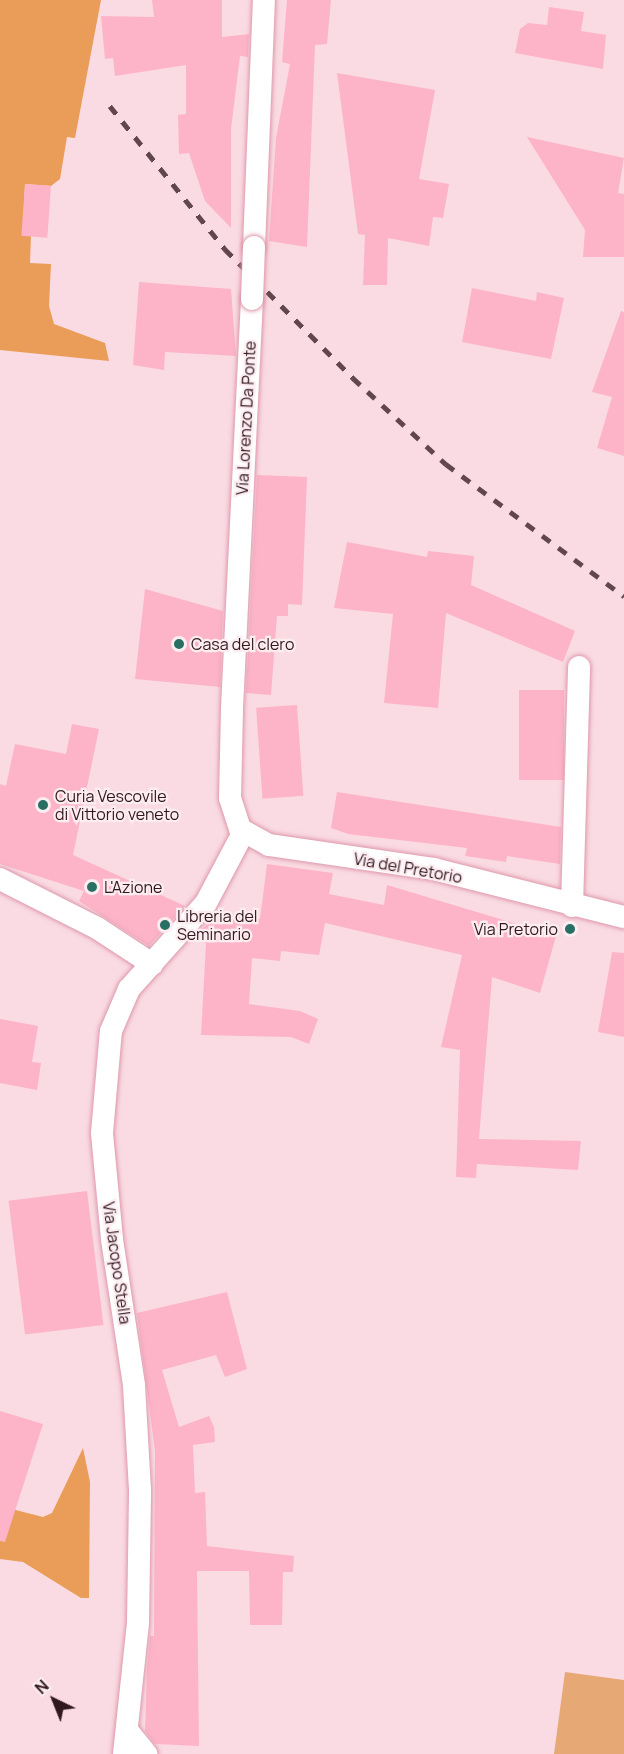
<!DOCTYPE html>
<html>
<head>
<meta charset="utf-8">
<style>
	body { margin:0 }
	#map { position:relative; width:624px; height:1754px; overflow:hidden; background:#fadbe3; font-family:Manrope,sans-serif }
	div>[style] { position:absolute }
	.green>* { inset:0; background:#e6a874 }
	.forest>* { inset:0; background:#ea9d58 }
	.building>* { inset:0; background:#fdb4c8; transform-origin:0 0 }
	.roads { filter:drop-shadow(0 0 2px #de98ac) drop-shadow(0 0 2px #de98ac) }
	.street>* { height:22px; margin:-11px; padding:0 11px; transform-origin:11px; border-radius:11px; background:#fff }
	.rail>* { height:4.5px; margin-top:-2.25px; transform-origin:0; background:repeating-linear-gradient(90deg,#61464e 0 10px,transparent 0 20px) }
	.bridges { filter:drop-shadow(0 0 2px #de98ac) drop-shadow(0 0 2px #de98ac) }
	.street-bridge>* { height:22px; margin:-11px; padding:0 11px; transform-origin:11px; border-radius:11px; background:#fff }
	.dots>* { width:16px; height:16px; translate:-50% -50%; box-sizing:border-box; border:3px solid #fcedf1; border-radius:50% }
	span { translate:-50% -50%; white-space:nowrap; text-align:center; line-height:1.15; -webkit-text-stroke:4.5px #fcedf1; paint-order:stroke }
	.street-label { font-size:16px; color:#31171f }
	.poi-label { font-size:16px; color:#31171f }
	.left { translate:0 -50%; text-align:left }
	.right { translate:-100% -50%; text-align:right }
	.north { position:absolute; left:24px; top:1670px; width:60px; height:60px; -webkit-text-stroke:4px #fcedf1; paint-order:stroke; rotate:317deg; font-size:16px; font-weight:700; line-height:24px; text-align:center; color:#31171f }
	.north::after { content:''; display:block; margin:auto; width:21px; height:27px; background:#31171f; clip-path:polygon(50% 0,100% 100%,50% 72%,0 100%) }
</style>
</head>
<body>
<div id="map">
	<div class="green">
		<div style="clip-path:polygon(565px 1672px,624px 1680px,624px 1754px,554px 1754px)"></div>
	</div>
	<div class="forest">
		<div style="clip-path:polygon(0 0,101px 0,75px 138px,67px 137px,60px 179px,51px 186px,25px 184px,23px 235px,31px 236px,30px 263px,51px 264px,49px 306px,54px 324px,105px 343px,109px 361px,0 350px)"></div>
		<div style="clip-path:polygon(83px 1448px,90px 1482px,89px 1598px,81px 1598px,23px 1562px,0 1559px,0 1506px,43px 1517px,52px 1513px)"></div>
	</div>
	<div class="building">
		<div style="clip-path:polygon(152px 0,222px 0,222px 37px,249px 34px,248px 57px,240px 56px,231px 129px,231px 228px,205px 201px,189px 153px,179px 154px,178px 115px,186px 114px,186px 65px,115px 76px,113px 58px,105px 59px,101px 16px,154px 17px)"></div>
		<div style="clip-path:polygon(287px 0,331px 0,327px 44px,315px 45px,307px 247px,269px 241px,276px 138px,290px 64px,282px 62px)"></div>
		<div style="clip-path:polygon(549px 7px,584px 12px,581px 31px,606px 35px,603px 69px,515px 53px,520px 29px,528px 23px,547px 25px)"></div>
		<div style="clip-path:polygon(337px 73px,435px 90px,419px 179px,449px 184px,443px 218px,433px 217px,429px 246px,388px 238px,387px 285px,363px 285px,365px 235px,358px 234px)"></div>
		<div style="clip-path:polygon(527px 137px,624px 158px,618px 193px,624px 194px,624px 257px,583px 257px,585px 230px)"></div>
		<div style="left:25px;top:184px;width:26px;height:52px;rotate:4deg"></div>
		<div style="clip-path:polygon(139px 282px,231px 289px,236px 356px,165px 352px,164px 370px,133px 365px)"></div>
		<div style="clip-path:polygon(472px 288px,536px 301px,537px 292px,564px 298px,551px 359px,462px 342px)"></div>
		<div style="clip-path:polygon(621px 311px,624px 312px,624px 456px,597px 448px,612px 397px,592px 392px)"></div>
		<div style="clip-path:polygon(257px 475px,307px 477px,302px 605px,288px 604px,288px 616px,277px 616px,271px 695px,246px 693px)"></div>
		<div style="clip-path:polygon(347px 542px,427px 557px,428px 551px,474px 556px,471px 585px,575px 631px,563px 662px,446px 613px,438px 708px,384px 703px,393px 614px,334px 608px)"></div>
		<div style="clip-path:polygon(145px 589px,223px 611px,220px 687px,135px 679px)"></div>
		<div style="left:519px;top:690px;width:45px;height:90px"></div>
		<div style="left:297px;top:705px;width:91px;height:41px;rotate:86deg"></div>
		<div style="clip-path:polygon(72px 724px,99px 729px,73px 855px,185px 906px,149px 946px,79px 901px,84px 891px,0 864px,0 784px,6px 786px,15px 744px,66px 754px)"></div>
		<div style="clip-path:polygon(337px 792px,561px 827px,560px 864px,507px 856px,506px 862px,465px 856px,467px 848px,348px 834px,331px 828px)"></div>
		<div style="clip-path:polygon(267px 864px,333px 873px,329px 894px,384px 905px,387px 885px,556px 936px,540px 993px,492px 977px,479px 1139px,581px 1141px,578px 1170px,477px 1164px,476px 1178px,456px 1177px,460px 1050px,441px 1047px,462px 955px,325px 923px,319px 955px,281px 951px,280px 961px,252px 958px,249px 1004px,300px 1011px,318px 1019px,309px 1044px,291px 1037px,201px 1035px,206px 943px,191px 940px,218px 914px,260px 919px)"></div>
		<div style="clip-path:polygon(612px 952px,624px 953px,624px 1037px,598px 1032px)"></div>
		<div style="clip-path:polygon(0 1019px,38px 1026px,32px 1062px,41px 1063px,37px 1090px,0 1083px)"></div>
		<div style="left:87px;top:1191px;width:135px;height:79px;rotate:83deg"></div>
		<div style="clip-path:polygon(227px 1292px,247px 1369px,225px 1377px,216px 1355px,162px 1370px,179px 1427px,209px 1416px,214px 1427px,215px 1442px,193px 1445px,195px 1493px,205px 1492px,207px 1546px,294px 1556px,293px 1572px,283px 1572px,282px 1625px,250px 1625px,249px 1571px,197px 1571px,199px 1746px,155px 1744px,145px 1731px,147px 1669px,150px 1636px,154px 1636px,155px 1451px,137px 1313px)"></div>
		<div style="clip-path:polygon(0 1411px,43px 1424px,5px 1542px,0 1541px)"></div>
	</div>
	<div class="roads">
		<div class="street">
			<div style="left:254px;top:247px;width:247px;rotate:-87.7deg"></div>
			<div style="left:252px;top:299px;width:411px;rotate:92.8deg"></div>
			<div style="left:232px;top:710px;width:88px;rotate:91.3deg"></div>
			<div style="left:230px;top:798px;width:33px;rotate:72deg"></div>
			<div style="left:240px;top:829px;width:33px;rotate:29deg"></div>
			<div style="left:269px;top:845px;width:167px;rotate:8.3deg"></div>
			<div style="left:434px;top:869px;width:196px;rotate:14.2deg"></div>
			<div style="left:0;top:879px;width:109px;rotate:26.8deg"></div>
			<div style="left:97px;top:928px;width:66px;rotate:33.2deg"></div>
			<div style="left:572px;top:906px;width:239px;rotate:-88.3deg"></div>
			<div style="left:130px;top:1734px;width:26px;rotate:51deg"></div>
			<div style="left:124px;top:1754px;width:133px;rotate:-83.9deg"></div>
			<div style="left:138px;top:1622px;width:132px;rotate:-89.1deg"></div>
			<div style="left:140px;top:1490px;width:105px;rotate:-93.3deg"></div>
			<div style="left:134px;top:1385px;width:148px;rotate:-98.6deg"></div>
			<div style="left:112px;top:1239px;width:106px;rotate:-95.4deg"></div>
			<div style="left:102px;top:1133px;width:102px;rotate:-85deg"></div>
			<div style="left:111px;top:1031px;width:46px;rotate:-66.8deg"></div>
			<div style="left:129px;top:989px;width:115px;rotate:-48.2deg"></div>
			<div style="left:206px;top:903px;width:79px;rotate:-62.1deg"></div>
		</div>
	</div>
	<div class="rail">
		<div style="left:110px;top:106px;width:184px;rotate:51.2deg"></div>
		<div style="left:225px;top:249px;width:182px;rotate:45.2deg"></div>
		<div style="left:353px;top:378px;width:127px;rotate:42.8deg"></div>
		<div style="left:446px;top:464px;width:222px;rotate:36.6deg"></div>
	</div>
	<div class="bridges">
		<div class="street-bridge">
			<div style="left:252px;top:299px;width:52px;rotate:-87.8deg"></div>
		</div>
	</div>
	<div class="dots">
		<div style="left:179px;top:644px;background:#296f64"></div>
		<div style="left:43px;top:805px;background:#296f64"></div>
		<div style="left:92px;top:887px;background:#296f64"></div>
		<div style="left:165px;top:925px;background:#296f64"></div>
		<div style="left:570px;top:929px;background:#296f64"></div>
	</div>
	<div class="street-label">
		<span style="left:246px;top:418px;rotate:-87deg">Via Lorenzo Da Ponte</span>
		<span style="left:408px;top:868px;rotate:10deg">Via del Pretorio</span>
		<span style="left:117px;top:1263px;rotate:82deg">Via Jacopo Stella</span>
	</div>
	<div class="poi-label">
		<span class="left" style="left:191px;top:644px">Casa del clero</span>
		<span class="left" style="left:55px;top:805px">Curia Vescovile<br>di Vittorio veneto</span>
		<span class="left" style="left:104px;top:887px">L'Azione</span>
		<span class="left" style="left:177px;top:925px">Libreria del<br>Seminario</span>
		<span class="right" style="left:558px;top:929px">Via Pretorio</span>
	</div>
	<div class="north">N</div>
</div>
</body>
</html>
